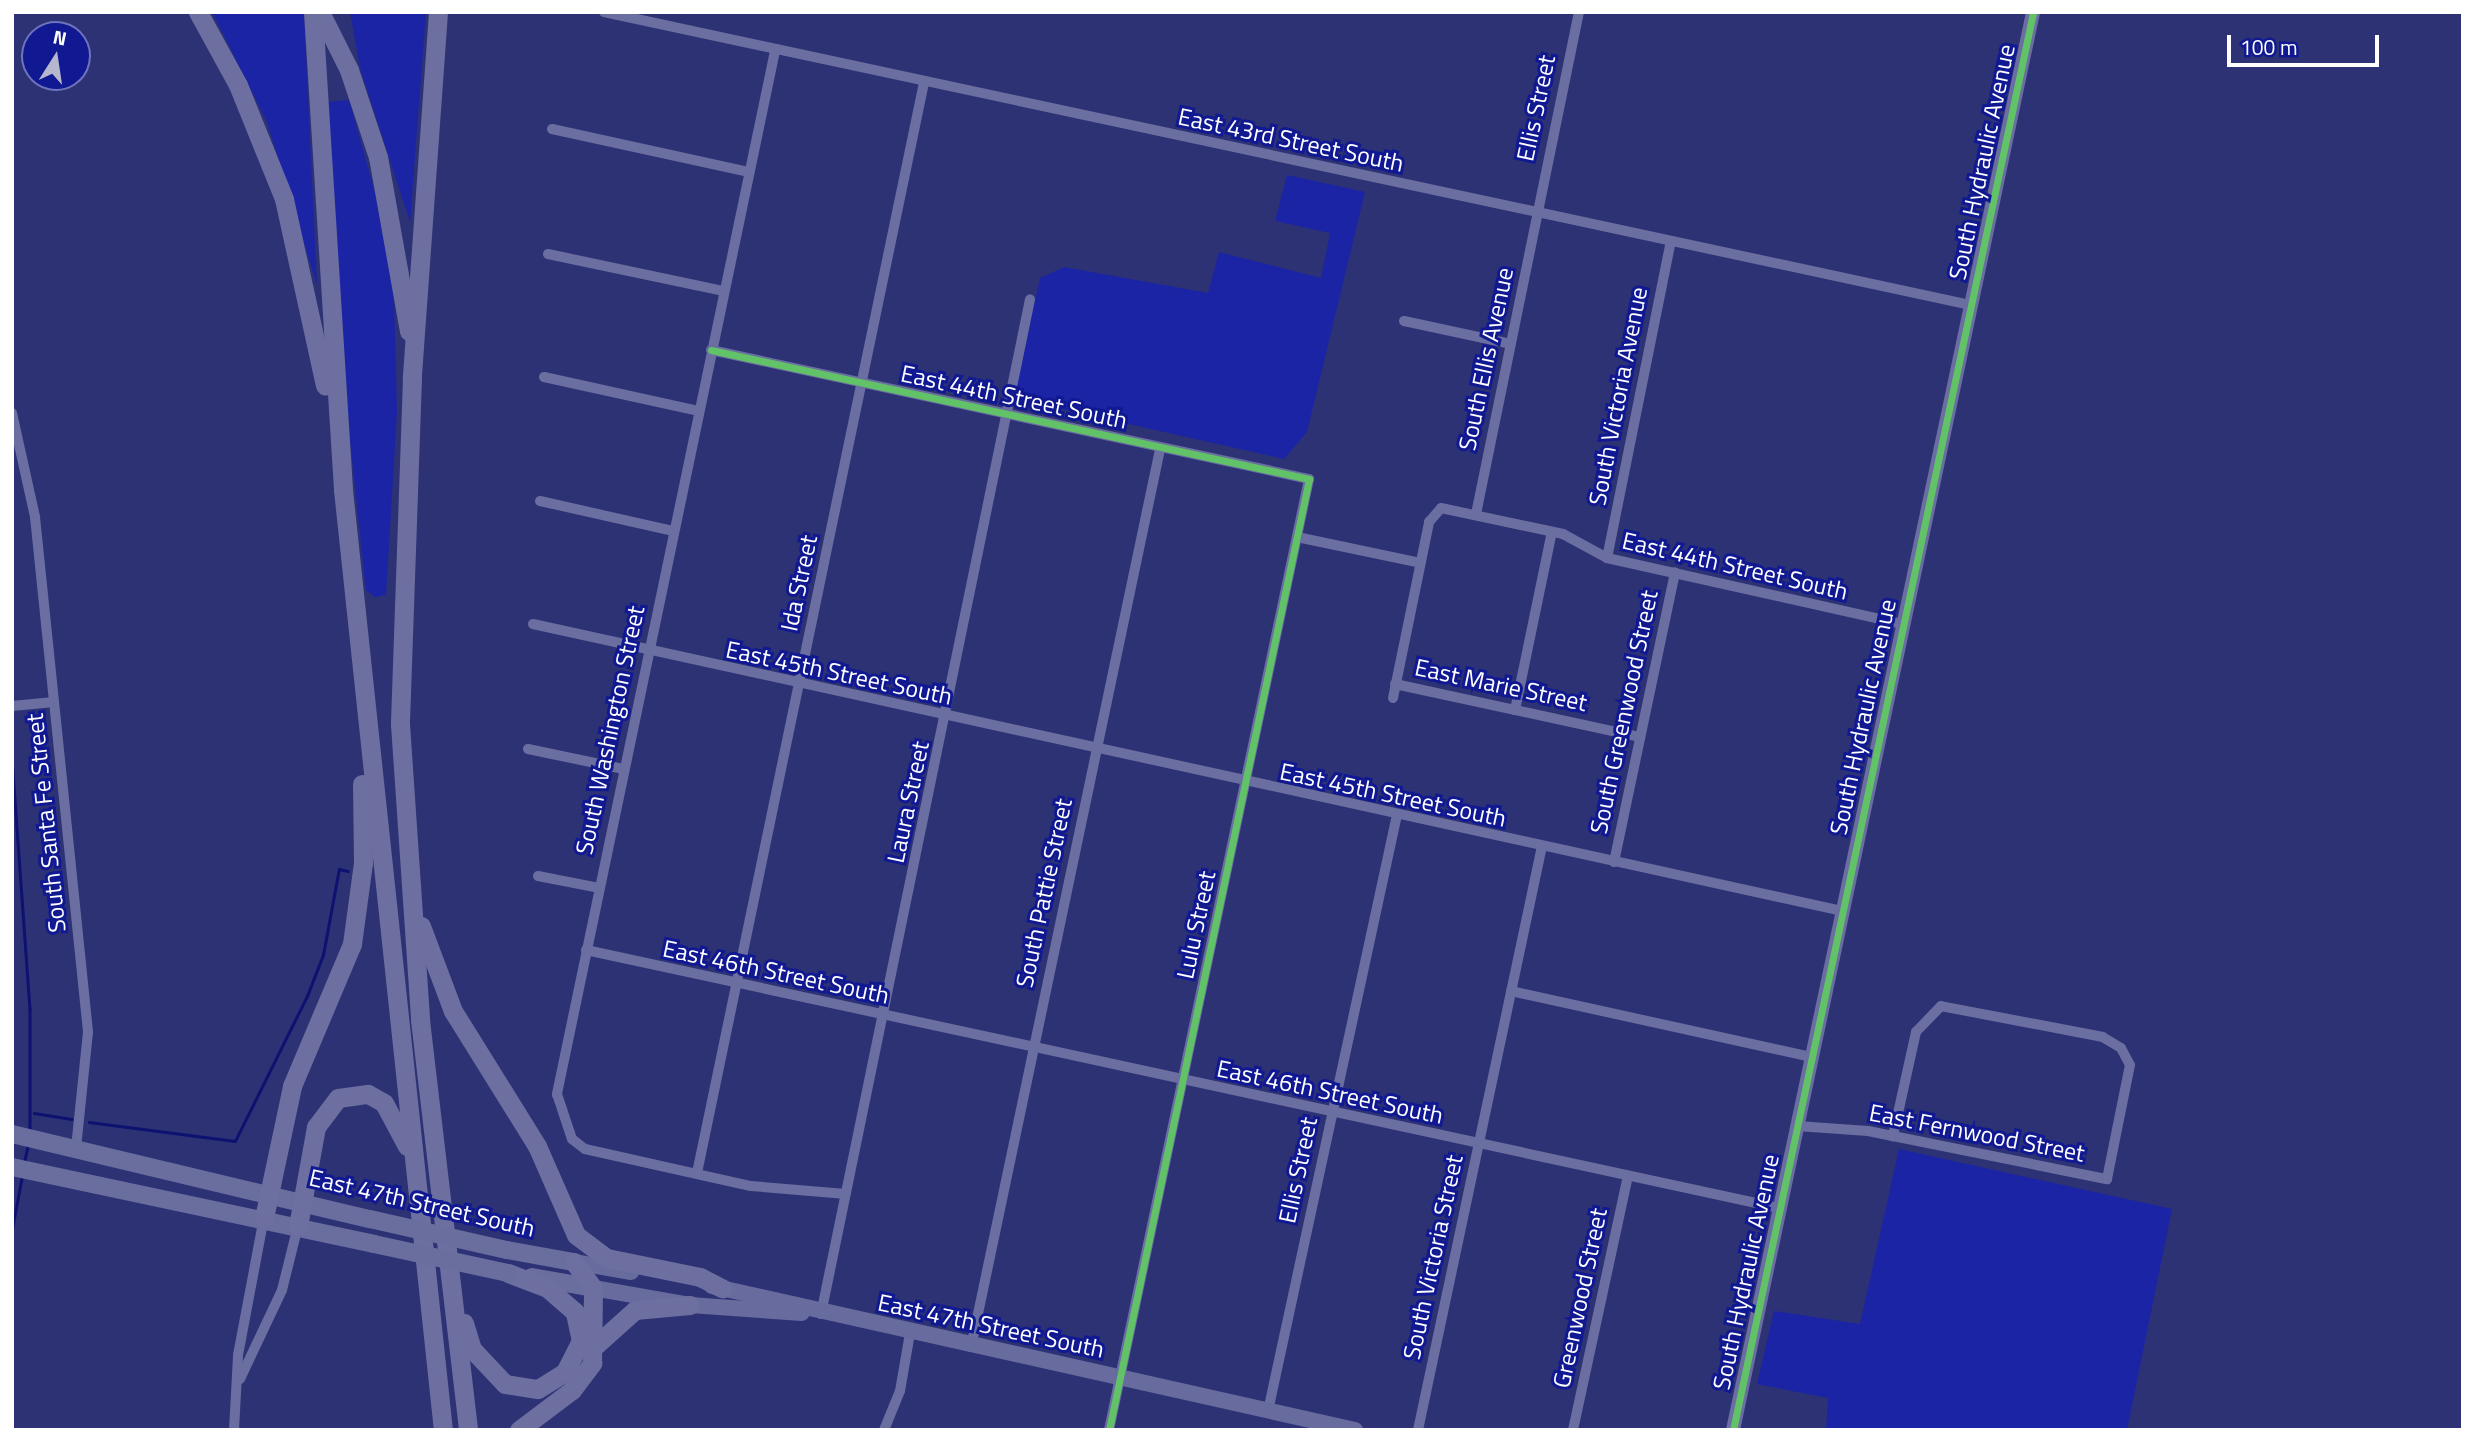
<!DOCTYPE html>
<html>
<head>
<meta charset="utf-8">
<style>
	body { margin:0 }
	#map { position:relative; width:2475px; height:1442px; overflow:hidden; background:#2d3275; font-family:"Titillium Web",sans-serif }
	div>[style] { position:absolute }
	.green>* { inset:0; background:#1b24a5 }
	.stream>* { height:2.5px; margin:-1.25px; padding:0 1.25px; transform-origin:1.25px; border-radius:1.25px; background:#0d116f }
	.minor>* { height:10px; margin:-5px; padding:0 5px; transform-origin:5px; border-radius:5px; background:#6a6ea0 }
	.tertiary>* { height:14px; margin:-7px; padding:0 7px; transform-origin:7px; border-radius:7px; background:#6a6ea0 }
	.secondary>* { height:16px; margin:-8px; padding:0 8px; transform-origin:8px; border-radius:8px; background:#676b9d }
	.primary>* { height:18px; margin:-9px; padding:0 9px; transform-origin:9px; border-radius:9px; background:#696e9f }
	.motorway>* { height:19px; margin:-9.5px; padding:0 9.5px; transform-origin:9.5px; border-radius:9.5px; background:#6d6fa0 }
	.primary-bridge>* { height:18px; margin:-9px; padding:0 9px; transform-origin:9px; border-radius:9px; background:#696e9f }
	.cycleway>* { height:7px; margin:-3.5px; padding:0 3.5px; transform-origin:3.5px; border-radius:3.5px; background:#61c268 }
	span { translate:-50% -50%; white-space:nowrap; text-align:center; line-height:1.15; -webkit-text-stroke:6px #101892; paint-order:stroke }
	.street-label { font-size:24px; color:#fff }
	.frame { position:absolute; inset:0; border:14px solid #fff; pointer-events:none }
	.north { position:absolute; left:21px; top:21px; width:70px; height:70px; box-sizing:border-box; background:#101892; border:2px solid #7074be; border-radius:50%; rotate:12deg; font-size:19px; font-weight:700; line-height:28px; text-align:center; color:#fff }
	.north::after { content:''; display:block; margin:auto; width:24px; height:32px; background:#b6b7cf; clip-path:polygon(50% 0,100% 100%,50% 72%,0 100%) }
	.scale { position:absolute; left:2227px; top:35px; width:152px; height:32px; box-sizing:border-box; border:4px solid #fff; border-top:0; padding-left:9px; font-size:21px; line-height:24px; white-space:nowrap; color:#fff; -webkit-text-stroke:5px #101892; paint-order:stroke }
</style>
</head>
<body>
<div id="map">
	<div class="green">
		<div style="clip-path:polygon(212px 12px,304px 12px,317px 285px,267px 122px)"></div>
		<div style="clip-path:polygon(350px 12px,426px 12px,410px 222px,360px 68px)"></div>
		<div style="clip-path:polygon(349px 100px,376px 196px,394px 299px,397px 411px,386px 595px,375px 597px,366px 590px,343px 375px,327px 102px)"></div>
		<div style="clip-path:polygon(1287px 175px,1365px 192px,1307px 432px,1284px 459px,1013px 398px,1040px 278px,1064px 267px,1208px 293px,1219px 252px,1321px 278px,1330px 233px,1275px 221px)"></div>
		<div style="clip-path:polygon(1899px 1149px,2172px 1209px,2127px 1430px,1826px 1430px,1828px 1398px,1757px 1384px,1774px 1311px,1860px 1324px)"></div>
	</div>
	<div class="stream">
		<div style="left:12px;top:758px;width:252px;rotate:85.9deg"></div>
		<div style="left:30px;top:1009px;width:122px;rotate:90deg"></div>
		<div style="left:34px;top:1113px;width:38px;rotate:9deg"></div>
		<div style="left:89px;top:1122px;width:147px;rotate:7.4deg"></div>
		<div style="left:235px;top:1141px;width:162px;rotate:-63.6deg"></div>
		<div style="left:307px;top:996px;width:44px;rotate:-68.7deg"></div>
		<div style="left:323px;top:955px;width:87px;rotate:-79.5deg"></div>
		<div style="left:339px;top:869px;width:9px;rotate:13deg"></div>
		<div style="left:24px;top:1162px;width:17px;rotate:-77deg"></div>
		<div style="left:12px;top:1229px;width:54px;rotate:-79.3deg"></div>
	</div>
	<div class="minor">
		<div style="left:604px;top:12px;width:1398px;rotate:12.1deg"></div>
		<div style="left:775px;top:51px;width:1066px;rotate:101.81deg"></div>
		<div style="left:557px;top:1094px;width:47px;rotate:71.6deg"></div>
		<div style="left:572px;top:1139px;width:16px;rotate:38deg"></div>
		<div style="left:585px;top:1149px;width:170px;rotate:12.6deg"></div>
		<div style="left:751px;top:1186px;width:95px;rotate:4.8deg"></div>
		<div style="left:552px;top:129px;width:202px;rotate:12.3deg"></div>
		<div style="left:548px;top:254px;width:180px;rotate:11.9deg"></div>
		<div style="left:1404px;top:321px;width:109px;rotate:12.1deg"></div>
		<div style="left:711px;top:350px;width:612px;rotate:12.17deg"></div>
		<div style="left:1309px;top:479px;width:972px;rotate:101.88deg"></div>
		<div style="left:544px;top:377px;width:159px;rotate:12.4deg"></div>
		<div style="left:12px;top:413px;width:107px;rotate:77.5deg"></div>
		<div style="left:35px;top:517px;width:518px;rotate:84.12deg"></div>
		<div style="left:88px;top:1032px;width:117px;rotate:95.9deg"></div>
		<div style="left:540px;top:501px;width:136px;rotate:12.7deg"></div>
		<div style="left:1476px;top:514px;width:512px;rotate:-78.41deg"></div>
		<div style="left:1297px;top:537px;width:126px;rotate:11.9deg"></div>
		<div style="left:1607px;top:558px;width:323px;rotate:-78.6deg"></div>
		<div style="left:533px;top:624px;width:1341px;rotate:12.36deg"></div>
		<div style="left:1395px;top:684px;width:251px;rotate:12.2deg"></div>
		<div style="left:1393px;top:698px;width:180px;rotate:-78.4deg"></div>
		<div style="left:1429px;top:522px;width:18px;rotate:-49deg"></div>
		<div style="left:1441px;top:508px;width:125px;rotate:12deg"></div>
		<div style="left:1563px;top:534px;width:50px;rotate:28.6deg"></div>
		<div style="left:1607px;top:558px;width:302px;rotate:12.6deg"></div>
		<div style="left:12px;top:706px;width:42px;rotate:-5.4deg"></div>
		<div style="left:1515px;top:710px;width:182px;rotate:-78.3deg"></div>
		<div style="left:528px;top:749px;width:98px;rotate:11.8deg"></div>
		<div style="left:1614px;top:862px;width:296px;rotate:-78.1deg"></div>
		<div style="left:538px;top:876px;width:62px;rotate:11.1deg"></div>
		<div style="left:586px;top:950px;width:1221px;rotate:12.2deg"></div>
		<div style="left:1511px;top:991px;width:308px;rotate:12.4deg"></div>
		<div style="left:1797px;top:1126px;width:71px;rotate:4deg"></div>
		<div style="left:1868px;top:1131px;width:244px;rotate:11.4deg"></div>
		<div style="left:2107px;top:1179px;width:116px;rotate:-78.6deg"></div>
		<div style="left:2130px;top:1065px;width:19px;rotate:-118deg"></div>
		<div style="left:2121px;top:1048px;width:21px;rotate:-149deg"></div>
		<div style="left:2103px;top:1037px;width:165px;rotate:-169.2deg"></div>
		<div style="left:1941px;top:1006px;width:36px;rotate:134deg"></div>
		<div style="left:1916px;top:1032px;width:107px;rotate:102.5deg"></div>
		<div style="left:697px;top:1173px;width:1113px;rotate:-78.24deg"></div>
		<div style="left:821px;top:1314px;width:1036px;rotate:-78.36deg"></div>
		<div style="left:971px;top:1347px;width:918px;rotate:-78.11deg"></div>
		<div style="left:240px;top:1379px;width:98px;rotate:-64.7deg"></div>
		<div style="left:282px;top:1290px;width:66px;rotate:-76deg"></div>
		<div style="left:1268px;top:1411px;width:610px;rotate:-77.79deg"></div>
		<div style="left:234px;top:1430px;width:75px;rotate:-86.9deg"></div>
		<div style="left:238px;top:1355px;width:139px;rotate:-79.3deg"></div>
		<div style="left:884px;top:1430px;width:42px;rotate:-67.7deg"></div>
		<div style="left:900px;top:1391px;width:59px;rotate:-80.2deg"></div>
		<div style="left:1418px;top:1430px;width:597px;rotate:-78.01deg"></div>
		<div style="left:1573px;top:1430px;width:260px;rotate:-77.8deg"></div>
	</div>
	<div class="tertiary">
		<div style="left:1733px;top:1430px;width:1449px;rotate:-78.05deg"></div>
	</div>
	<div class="secondary">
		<div style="left:574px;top:1262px;width:58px;rotate:10deg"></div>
		<div style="left:712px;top:1286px;width:659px;rotate:12.62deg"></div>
		<div style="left:593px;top:1288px;width:98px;rotate:9.9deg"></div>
		<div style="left:690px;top:1305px;width:112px;rotate:4.1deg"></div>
	</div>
	<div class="primary">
		<div style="left:12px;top:1134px;width:368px;rotate:13.4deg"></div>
		<div style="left:12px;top:1167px;width:370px;rotate:12deg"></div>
		<div style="left:507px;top:1250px;width:68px;rotate:10.2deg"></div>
		<div style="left:532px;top:1277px;width:62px;rotate:10.2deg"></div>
	</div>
	<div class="motorway">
		<div style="left:198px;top:12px;width:83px;rotate:61.3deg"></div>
		<div style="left:238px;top:85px;width:123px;rotate:68deg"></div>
		<div style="left:284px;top:199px;width:191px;rotate:77.6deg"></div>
		<div style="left:313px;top:12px;width:479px;rotate:86.4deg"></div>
		<div style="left:343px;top:490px;width:945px;rotate:83.93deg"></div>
		<div style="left:320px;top:12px;width:65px;rotate:63.4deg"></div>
		<div style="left:349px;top:70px;width:92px;rotate:71.6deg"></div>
		<div style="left:378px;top:157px;width:177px;rotate:79.9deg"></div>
		<div style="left:438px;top:12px;width:367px;rotate:94.1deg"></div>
		<div style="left:412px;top:378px;width:346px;rotate:92deg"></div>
		<div style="left:400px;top:724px;width:297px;rotate:86.1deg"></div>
		<div style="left:420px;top:1020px;width:413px;rotate:83.3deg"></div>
		<div style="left:421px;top:926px;width:91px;rotate:69.4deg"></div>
		<div style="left:453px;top:1011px;width:159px;rotate:58.1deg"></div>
		<div style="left:537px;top:1146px;width:97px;rotate:66.3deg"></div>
		<div style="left:576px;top:1235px;width:39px;rotate:37deg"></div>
		<div style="left:607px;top:1258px;width:95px;rotate:11.5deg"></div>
		<div style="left:700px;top:1277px;width:25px;rotate:27deg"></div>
		<div style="left:264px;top:1218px;width:135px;rotate:-78deg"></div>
		<div style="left:292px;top:1086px;width:154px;rotate:-67.1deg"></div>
		<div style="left:352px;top:944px;width:82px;rotate:-82.3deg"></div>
		<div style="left:363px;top:863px;width:79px;rotate:-90.7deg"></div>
		<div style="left:298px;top:1226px;width:101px;rotate:-79.7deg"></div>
		<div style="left:316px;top:1127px;width:36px;rotate:-53deg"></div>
		<div style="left:338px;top:1098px;width:30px;rotate:-8deg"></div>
		<div style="left:368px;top:1094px;width:18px;rotate:29deg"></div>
		<div style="left:384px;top:1103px;width:49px;rotate:61.9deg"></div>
		<div style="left:464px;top:1323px;width:27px;rotate:73deg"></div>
		<div style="left:472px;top:1349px;width:48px;rotate:46.7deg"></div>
		<div style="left:505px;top:1384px;width:33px;rotate:9deg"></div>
		<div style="left:538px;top:1389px;width:32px;rotate:-32deg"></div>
		<div style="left:565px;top:1372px;width:35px;rotate:-63deg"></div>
		<div style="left:581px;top:1341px;width:30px;rotate:-102deg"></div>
		<div style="left:575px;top:1312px;width:37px;rotate:-139deg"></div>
		<div style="left:547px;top:1288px;width:42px;rotate:-159deg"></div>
		<div style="left:596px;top:1345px;width:52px;rotate:-41.9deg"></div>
		<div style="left:635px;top:1310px;width:55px;rotate:-5.2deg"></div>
		<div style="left:519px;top:1430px;width:66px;rotate:-37deg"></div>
		<div style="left:572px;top:1390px;width:34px;rotate:-53deg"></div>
		<div style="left:592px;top:1363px;width:75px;rotate:-89.2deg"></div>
		<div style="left:593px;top:1288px;width:32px;rotate:-126deg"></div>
	</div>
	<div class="primary-bridge">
		<div style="left:370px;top:1219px;width:140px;rotate:12.8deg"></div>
		<div style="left:374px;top:1244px;width:137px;rotate:12.2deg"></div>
	</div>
	<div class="cycleway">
		<div style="left:711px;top:350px;width:612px;rotate:12.17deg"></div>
		<div style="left:1309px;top:479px;width:972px;rotate:101.88deg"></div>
		<div style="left:1733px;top:1430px;width:1449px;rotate:-78.05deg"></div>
	</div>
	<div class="street-label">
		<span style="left:1536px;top:108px;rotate:-78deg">Ellis Street</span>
		<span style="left:1291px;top:140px;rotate:12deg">East 43rd Street South</span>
		<span style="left:1982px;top:162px;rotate:-78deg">South Hydraulic Avenue</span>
		<span style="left:1486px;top:359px;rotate:-78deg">South Ellis Avenue</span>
		<span style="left:1618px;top:396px;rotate:-79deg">South Victoria Avenue</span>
		<span style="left:1014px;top:397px;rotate:12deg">East 44th Street South</span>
		<span style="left:1735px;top:566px;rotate:13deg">East 44th Street South</span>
		<span style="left:799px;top:583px;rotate:-78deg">Ida Street</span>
		<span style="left:839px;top:673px;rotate:12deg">East 45th Street South</span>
		<span style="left:1501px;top:685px;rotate:12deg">East Marie Street</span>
		<span style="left:1624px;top:712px;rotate:-78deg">South Greenwood Street</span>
		<span style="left:1863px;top:717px;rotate:-78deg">South Hydraulic Avenue</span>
		<span style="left:610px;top:730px;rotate:-78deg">South Washington Street</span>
		<span style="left:1393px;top:795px;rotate:12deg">East 45th Street South</span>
		<span style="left:908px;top:802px;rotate:-78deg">Laura Street</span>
		<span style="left:46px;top:823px;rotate:-96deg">South Santa Fe Street</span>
		<span style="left:1044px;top:893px;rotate:-78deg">South Pattie Street</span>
		<span style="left:1196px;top:925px;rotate:-78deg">Lulu Street</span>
		<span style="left:776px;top:972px;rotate:12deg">East 46th Street South</span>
		<span style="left:1330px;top:1092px;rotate:12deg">East 46th Street South</span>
		<span style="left:1977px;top:1133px;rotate:11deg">East Fernwood Street</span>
		<span style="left:1298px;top:1170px;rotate:-78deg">Ellis Street</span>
		<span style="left:422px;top:1203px;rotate:13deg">East 47th Street South</span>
		<span style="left:1433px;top:1257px;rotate:-78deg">South Victoria Street</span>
		<span style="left:1746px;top:1272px;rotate:-78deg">South Hydraulic Avenue</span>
		<span style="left:1580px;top:1298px;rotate:-78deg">Greenwood Street</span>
		<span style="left:991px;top:1326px;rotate:12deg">East 47th Street South</span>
	</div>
	<div class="frame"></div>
	<div class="north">N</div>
	<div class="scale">100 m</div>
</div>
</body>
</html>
